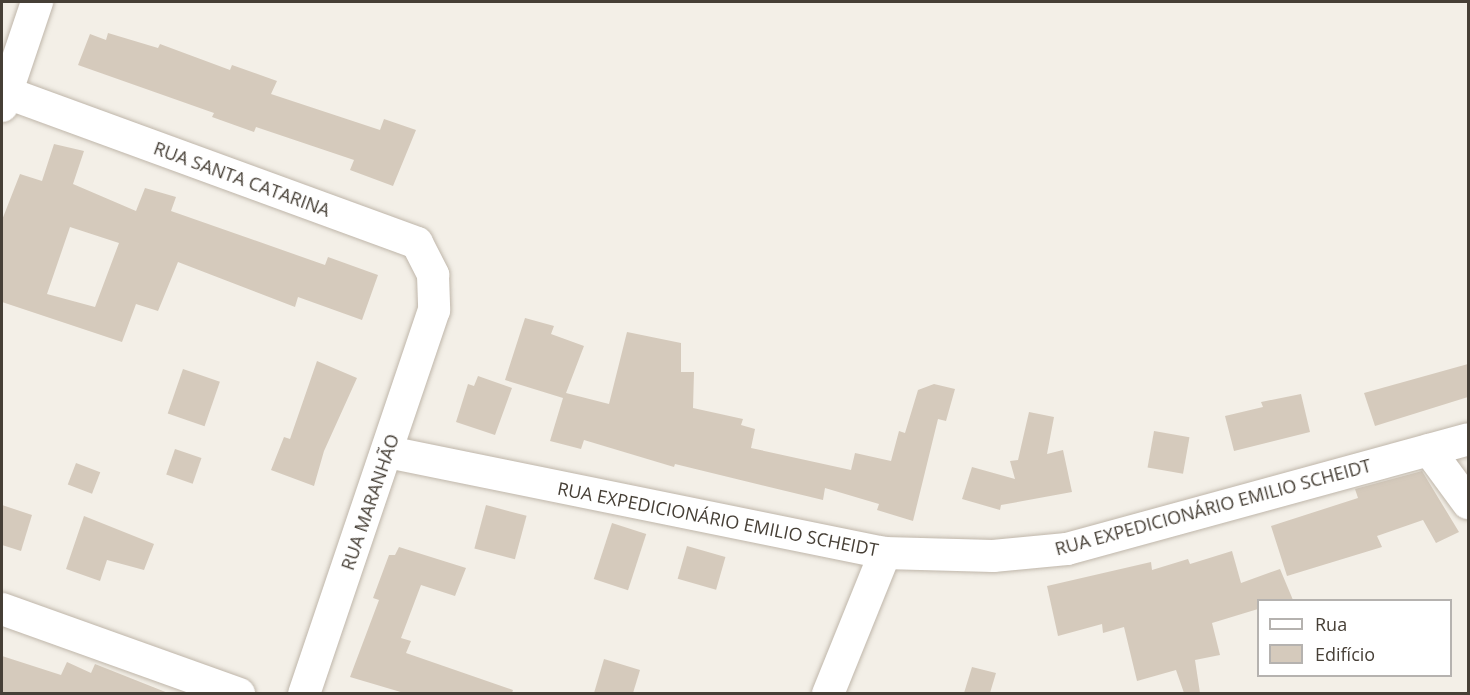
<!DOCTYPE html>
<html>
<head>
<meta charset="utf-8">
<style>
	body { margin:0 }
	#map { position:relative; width:1470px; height:695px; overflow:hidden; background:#f3efe7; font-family:"Open Sans",sans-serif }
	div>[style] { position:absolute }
	.building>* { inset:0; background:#d5cabc; transform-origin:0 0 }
	.roads { filter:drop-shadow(0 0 2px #bfb6aa) drop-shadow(0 0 2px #bfb6aa) }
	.minor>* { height:32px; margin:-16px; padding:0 16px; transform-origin:16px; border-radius:16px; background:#fff }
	span { translate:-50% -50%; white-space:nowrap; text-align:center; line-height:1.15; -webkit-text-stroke:4.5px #fff; paint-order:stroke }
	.street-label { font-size:18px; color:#463f36 }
	.frame { position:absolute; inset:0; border:3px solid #463f36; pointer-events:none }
	.legend { position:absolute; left:1257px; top:599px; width:195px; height:78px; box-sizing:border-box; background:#fff; border:2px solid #b5b2af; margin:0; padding:8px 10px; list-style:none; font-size:18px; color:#463f36 }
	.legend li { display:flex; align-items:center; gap:12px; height:30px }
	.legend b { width:30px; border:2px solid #b5b2af }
</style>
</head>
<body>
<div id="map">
	<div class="building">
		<div style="clip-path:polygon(108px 33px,158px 48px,160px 44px,230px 70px,232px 65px,277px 81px,271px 94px,380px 130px,384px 119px,416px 130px,393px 186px,350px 170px,354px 160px,256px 127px,254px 132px,212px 117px,214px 113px,78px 65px,90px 34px,106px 40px)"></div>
		<div style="clip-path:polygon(evenodd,54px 144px,84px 151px,73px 184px,136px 211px,145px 188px,176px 197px,171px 211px,325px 265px,328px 257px,378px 275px,362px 320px,298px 297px,295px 307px,178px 262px,158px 311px,136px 304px,122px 342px,2px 302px,2px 220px,20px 174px,42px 181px,54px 144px,70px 227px,119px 243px,95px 307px,47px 294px,70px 227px)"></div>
		<div style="clip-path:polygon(525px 318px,554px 326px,551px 334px,584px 346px,566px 393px,609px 404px,627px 332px,681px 343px,681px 372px,694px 372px,693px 408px,743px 419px,741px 425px,755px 429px,751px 448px,851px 470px,855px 453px,891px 461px,899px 431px,905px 433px,918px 390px,934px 384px,955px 389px,946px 421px,938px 419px,913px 521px,877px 510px,879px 504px,825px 488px,823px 500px,675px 464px,674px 467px,584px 440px,581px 449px,550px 441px,563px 398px,505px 380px)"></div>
		<div style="clip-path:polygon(317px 361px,357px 378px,324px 451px,314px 486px,271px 470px,284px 437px,290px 439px)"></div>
		<div style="clip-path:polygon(1468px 364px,1468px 397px,1375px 426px,1364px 393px)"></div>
		<div style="left:183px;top:369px;width:39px;height:47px;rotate:19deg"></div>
		<div style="clip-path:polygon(478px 376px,512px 388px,495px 435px,456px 422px,468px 384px,474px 386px)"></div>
		<div style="clip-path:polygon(1301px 394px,1310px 432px,1234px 451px,1225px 416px,1263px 407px,1261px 402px)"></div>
		<div style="clip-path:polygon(1029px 412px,1054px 417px,1047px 454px,1063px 450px,1072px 492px,1001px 505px,1000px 510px,962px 499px,972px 467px,1015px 479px,1010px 461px,1018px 460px)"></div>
		<div style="left:1154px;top:431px;width:36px;height:37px;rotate:10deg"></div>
		<div style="left:175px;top:449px;width:28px;height:27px;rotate:19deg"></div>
		<div style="left:76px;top:463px;width:26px;height:23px;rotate:21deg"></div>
		<div style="clip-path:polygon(1422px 471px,1459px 532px,1436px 543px,1423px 520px,1377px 536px,1382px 547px,1287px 576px,1271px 526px,1358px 498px,1355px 489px)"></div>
		<div style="clip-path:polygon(2px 505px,32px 515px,21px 551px,2px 545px)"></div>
		<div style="left:486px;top:505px;width:42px;height:45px;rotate:15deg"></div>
		<div style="clip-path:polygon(84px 516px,154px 544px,144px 570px,107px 560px,100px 581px,66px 569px)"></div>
		<div style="left:612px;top:523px;width:36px;height:59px;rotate:18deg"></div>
		<div style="left:687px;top:546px;width:40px;height:34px;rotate:16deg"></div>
		<div style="clip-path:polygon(399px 547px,466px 568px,455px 596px,421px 585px,401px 638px,411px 641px,406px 653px,513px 690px,512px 693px,404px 693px,350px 677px,379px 600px,373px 598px,389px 555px,395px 555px)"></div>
		<div style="clip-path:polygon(1232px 551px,1241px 583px,1280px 569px,1293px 600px,1258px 600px,1258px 609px,1212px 623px,1220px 655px,1195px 660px,1200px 693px,1184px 693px,1176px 670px,1137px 681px,1124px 627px,1103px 633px,1102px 624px,1058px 636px,1047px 586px,1151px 562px,1152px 570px,1188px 559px,1190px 564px)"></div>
		<div style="clip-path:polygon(2px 656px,61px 675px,67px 662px,91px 673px,95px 664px,168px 693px,2px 693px)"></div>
		<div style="clip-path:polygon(604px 659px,640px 670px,633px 693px,594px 693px)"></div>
		<div style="clip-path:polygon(972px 667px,996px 673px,990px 693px,964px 693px)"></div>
	</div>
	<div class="roads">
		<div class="minor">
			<div style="left:2px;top:91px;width:442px;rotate:20.1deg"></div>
			<div style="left:417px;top:243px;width:36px;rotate:63deg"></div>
			<div style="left:433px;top:275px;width:35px;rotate:88deg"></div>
			<div style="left:434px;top:310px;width:405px;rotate:108.7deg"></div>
			<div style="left:2px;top:106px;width:110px;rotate:-71.4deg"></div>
			<div style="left:1429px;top:450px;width:66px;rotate:53.7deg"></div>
			<div style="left:388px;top:452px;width:507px;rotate:11.49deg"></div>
			<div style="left:885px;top:553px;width:108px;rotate:1.6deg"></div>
			<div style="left:993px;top:556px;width:74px;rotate:-5.4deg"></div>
			<div style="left:1067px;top:549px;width:416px;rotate:-15.3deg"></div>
			<div style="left:2px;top:609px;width:252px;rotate:19.7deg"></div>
			<div style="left:828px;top:694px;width:152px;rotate:-68deg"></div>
		</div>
	</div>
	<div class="street-label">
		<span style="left:242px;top:179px;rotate:20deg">RUA SANTA CATARINA</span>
		<span style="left:370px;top:502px;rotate:-71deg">RUA MARANHÃO</span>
		<span style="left:1213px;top:507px;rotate:-15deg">RUA EXPEDICIONÁRIO EMILIO SCHEIDT</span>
		<span style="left:718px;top:519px;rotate:11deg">RUA EXPEDICIONÁRIO EMILIO SCHEIDT</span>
	</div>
	<div class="frame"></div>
	<ul class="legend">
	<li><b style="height:8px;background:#fff"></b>Rua</li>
	<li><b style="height:16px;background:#d5cabc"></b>Edifício</li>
	</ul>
</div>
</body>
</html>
